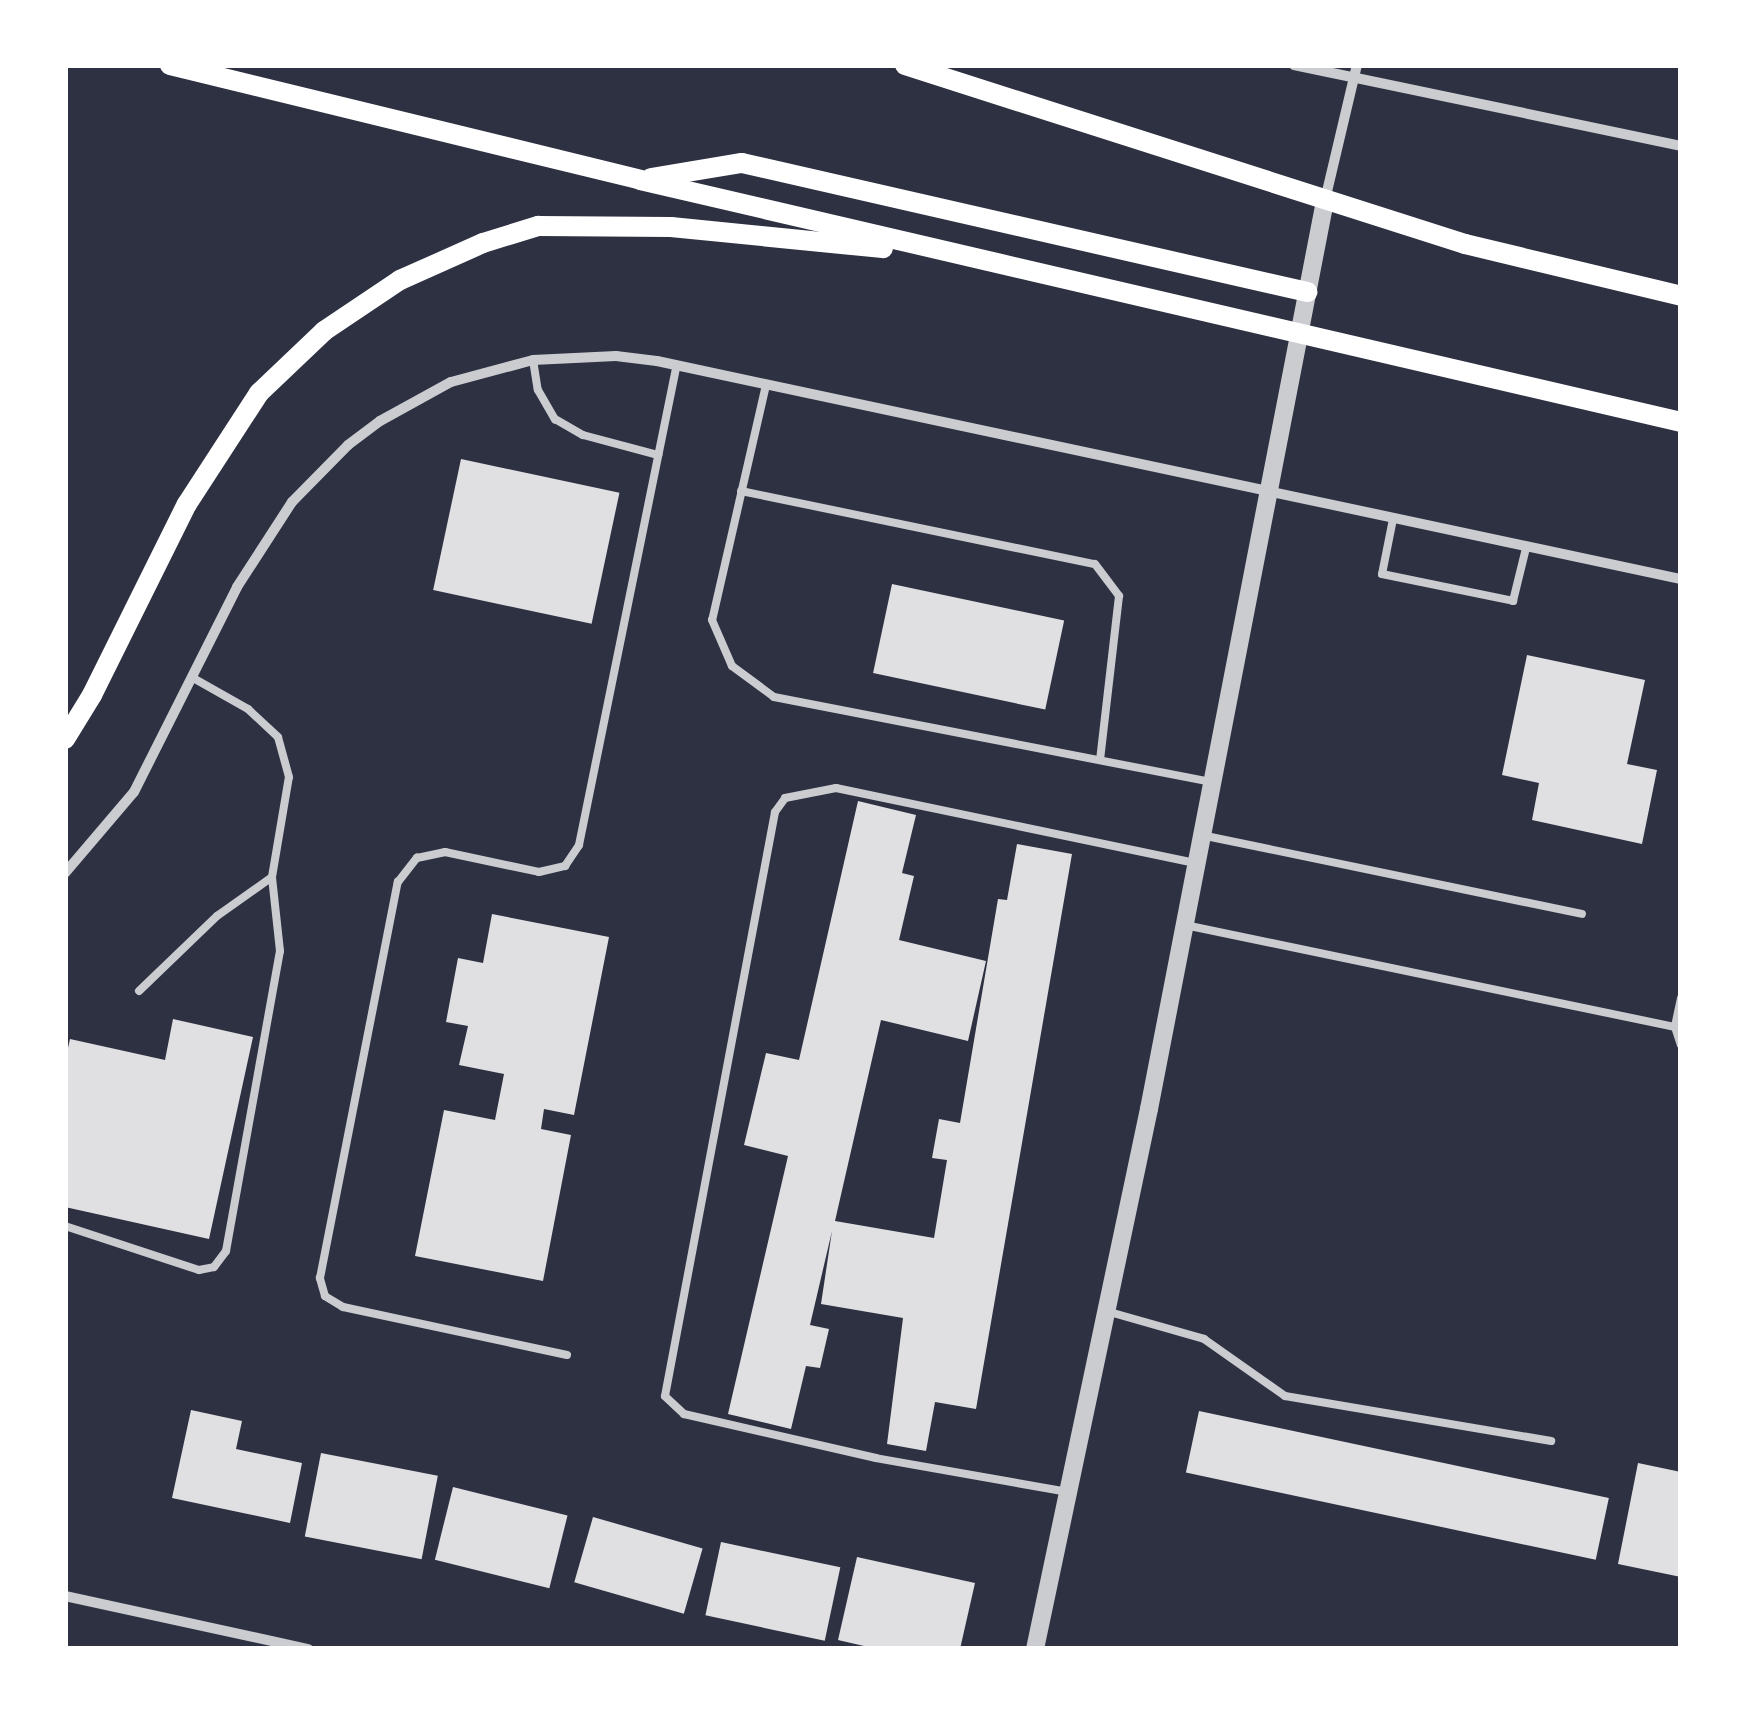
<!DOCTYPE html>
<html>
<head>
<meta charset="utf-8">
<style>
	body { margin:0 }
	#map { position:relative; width:1746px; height:1714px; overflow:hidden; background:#2d3142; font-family:Overpass,sans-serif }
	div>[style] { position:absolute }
	.building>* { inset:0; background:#e0e0e3; transform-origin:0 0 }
	.service>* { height:8px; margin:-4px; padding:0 4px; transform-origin:4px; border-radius:4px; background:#caccd0 }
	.minor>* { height:10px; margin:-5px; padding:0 5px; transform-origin:5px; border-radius:5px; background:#caccd0 }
	.tertiary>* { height:18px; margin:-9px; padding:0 9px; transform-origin:9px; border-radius:9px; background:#caccd0 }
	.secondary>* { height:20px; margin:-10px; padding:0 10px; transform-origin:10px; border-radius:10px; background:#fff }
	span { translate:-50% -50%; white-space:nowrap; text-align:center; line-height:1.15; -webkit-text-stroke:8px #fff; paint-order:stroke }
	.frame { position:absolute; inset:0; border:68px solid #fff; pointer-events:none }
</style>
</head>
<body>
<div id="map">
	<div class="building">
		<div style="left:461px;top:459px;width:162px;height:134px;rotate:12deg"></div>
		<div style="left:892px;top:584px;width:176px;height:91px;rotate:12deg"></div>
		<div style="clip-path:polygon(1527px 655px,1645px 680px,1627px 764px,1657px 770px,1642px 844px,1532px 820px,1539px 783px,1502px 775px)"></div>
		<div style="clip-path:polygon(858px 801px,916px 815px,902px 873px,914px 876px,899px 940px,986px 961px,968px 1041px,881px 1020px,835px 1221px,934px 1238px,947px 1160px,932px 1158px,939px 1119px,960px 1123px,998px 899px,1007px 900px,1017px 844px,1072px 854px,976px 1409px,935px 1402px,926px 1451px,887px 1444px,903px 1318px,821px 1304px,832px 1231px,810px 1325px,829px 1329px,820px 1368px,806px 1366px,791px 1429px,728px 1414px,788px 1156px,744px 1145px,766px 1053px,799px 1060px)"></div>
		<div style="clip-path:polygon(492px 914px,609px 937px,574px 1115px,544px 1109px,541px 1129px,571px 1135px,543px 1281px,415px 1256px,444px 1110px,495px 1120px,504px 1074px,459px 1065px,468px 1026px,446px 1022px,458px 958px,483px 963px)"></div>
		<div style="clip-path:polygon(173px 1019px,253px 1037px,209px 1239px,65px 1207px,65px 1061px,70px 1039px,165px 1060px)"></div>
		<div style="clip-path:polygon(191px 1410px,242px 1421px,236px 1449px,302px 1463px,290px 1523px,172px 1498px)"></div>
		<div style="left:1199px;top:1411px;width:419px;height:63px;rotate:12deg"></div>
		<div style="left:321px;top:1453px;width:119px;height:85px;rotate:11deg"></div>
		<div style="clip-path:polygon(1638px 1463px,1681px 1472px,1681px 1577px,1618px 1564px)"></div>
		<div style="left:453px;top:1487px;width:118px;height:75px;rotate:14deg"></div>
		<div style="left:593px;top:1517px;width:114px;height:68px;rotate:16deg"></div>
		<div style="left:721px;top:1542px;width:122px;height:75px;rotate:12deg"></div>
		<div style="clip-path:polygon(857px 1557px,975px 1583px,960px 1649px,877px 1649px,838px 1640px)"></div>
	</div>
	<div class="service">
		<div style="left:533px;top:360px;width:30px;rotate:81deg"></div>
		<div style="left:538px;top:390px;width:34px;rotate:60deg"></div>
		<div style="left:555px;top:419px;width:32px;rotate:30deg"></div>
		<div style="left:583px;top:435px;width:78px;rotate:14.9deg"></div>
		<div style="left:766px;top:385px;width:241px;rotate:102.9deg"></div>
		<div style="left:712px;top:620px;width:50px;rotate:66.5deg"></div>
		<div style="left:732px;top:666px;width:52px;rotate:36.4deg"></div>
		<div style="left:774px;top:697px;width:445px;rotate:11deg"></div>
		<div style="left:741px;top:491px;width:361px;rotate:11.7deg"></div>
		<div style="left:1095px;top:564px;width:40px;rotate:53deg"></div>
		<div style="left:1119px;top:596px;width:164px;rotate:96.6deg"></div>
		<div style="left:1393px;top:519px;width:56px;rotate:101.3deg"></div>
		<div style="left:1382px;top:574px;width:134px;rotate:11.6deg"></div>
		<div style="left:1513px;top:601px;width:55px;rotate:-76.2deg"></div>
		<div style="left:1201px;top:835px;width:389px;rotate:11.7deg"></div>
		<div style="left:1185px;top:925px;width:501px;rotate:11.76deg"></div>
		<div style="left:139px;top:991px;width:108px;rotate:-43.9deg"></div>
		<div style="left:217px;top:916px;width:67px;rotate:-35.3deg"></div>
		<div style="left:272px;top:877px;width:101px;rotate:-80.4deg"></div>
		<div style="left:289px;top:777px;width:41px;rotate:-105.4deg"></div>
		<div style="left:278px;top:737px;width:41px;rotate:-137deg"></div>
		<div style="left:248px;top:709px;width:63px;rotate:-150.6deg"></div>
		<div style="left:1681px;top:998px;width:30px;rotate:102deg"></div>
		<div style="left:1675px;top:1027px;width:19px;rotate:72deg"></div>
		<div style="left:65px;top:1226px;width:141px;rotate:18.2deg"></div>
		<div style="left:199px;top:1270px;width:15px;rotate:-11deg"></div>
		<div style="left:214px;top:1267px;width:20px;rotate:-53deg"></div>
		<div style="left:226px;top:1251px;width:305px;rotate:-79.8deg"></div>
		<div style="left:280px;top:951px;width:74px;rotate:-96.2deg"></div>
		<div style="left:1106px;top:1311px;width:102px;rotate:15.9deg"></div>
		<div style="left:1204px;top:1339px;width:99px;rotate:35.1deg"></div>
		<div style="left:1285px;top:1396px;width:270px;rotate:9.6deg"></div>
		<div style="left:567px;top:1355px;width:229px;rotate:-167.9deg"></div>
		<div style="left:343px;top:1307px;width:21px;rotate:-149deg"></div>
		<div style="left:325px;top:1296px;width:19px;rotate:-106deg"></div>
		<div style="left:320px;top:1278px;width:404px;rotate:-78.9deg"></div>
		<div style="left:398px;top:882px;width:31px;rotate:-52deg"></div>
		<div style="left:417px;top:858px;width:29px;rotate:-12deg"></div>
		<div style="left:445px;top:852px;width:96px;rotate:12deg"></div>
		<div style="left:539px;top:872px;width:27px;rotate:-13deg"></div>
		<div style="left:565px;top:866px;width:25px;rotate:-56deg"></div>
		<div style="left:579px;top:845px;width:490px;rotate:-78.5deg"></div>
		<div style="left:1068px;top:1492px;width:195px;rotate:-170deg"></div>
		<div style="left:876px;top:1458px;width:197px;rotate:-167.1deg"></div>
		<div style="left:684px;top:1414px;width:26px;rotate:-137deg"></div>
		<div style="left:665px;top:1396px;width:594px;rotate:-79.33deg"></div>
		<div style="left:775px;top:812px;width:17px;rotate:-54deg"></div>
		<div style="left:785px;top:798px;width:52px;rotate:-11.1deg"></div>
		<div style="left:836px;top:788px;width:368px;rotate:11.8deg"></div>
	</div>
	<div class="minor">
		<div style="left:1294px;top:65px;width:395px;rotate:11.8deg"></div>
		<div style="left:1325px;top:200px;width:139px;rotate:-76.7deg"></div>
		<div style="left:65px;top:873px;width:106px;rotate:-49.6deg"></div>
		<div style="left:134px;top:792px;width:229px;rotate:-63.3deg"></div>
		<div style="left:237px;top:587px;width:101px;rotate:-57.1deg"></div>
		<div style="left:292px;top:502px;width:80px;rotate:-45.5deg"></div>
		<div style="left:348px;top:445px;width:40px;rotate:-37deg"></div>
		<div style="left:380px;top:421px;width:81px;rotate:-28.8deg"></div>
		<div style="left:451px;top:382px;width:85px;rotate:-15deg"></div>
		<div style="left:533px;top:360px;width:83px;rotate:-2.8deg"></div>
		<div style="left:616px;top:356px;width:41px;rotate:7deg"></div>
		<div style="left:657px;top:361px;width:1047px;rotate:12.02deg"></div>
		<div style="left:65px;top:1596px;width:249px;rotate:12.3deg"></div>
	</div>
	<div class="tertiary">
		<div style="left:1035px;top:1649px;width:552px;rotate:-78.08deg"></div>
		<div style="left:1149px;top:1109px;width:925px;rotate:-79.03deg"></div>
	</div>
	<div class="secondary">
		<div style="left:170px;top:65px;width:484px;rotate:13.7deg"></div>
		<div style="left:640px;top:180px;width:1069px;rotate:13.09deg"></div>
		<div style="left:905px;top:65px;width:588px;rotate:17.73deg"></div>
		<div style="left:1465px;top:244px;width:222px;rotate:13.5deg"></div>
		<div style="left:651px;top:178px;width:92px;rotate:-9.4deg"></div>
		<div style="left:742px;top:163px;width:580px;rotate:12.86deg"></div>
		<div style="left:65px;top:739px;width:52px;rotate:-58.5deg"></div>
		<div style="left:92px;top:695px;width:213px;rotate:-63.6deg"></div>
		<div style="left:187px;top:504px;width:132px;rotate:-57deg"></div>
		<div style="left:259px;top:393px;width:90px;rotate:-43.6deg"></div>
		<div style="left:324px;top:331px;width:92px;rotate:-33.9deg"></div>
		<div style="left:400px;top:280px;width:91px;rotate:-24deg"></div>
		<div style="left:483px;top:243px;width:58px;rotate:-17.2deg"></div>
		<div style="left:538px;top:226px;width:133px;rotate:0.4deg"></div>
		<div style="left:671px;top:227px;width:213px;rotate:5.7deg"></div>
	</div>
	<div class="frame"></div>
</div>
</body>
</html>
